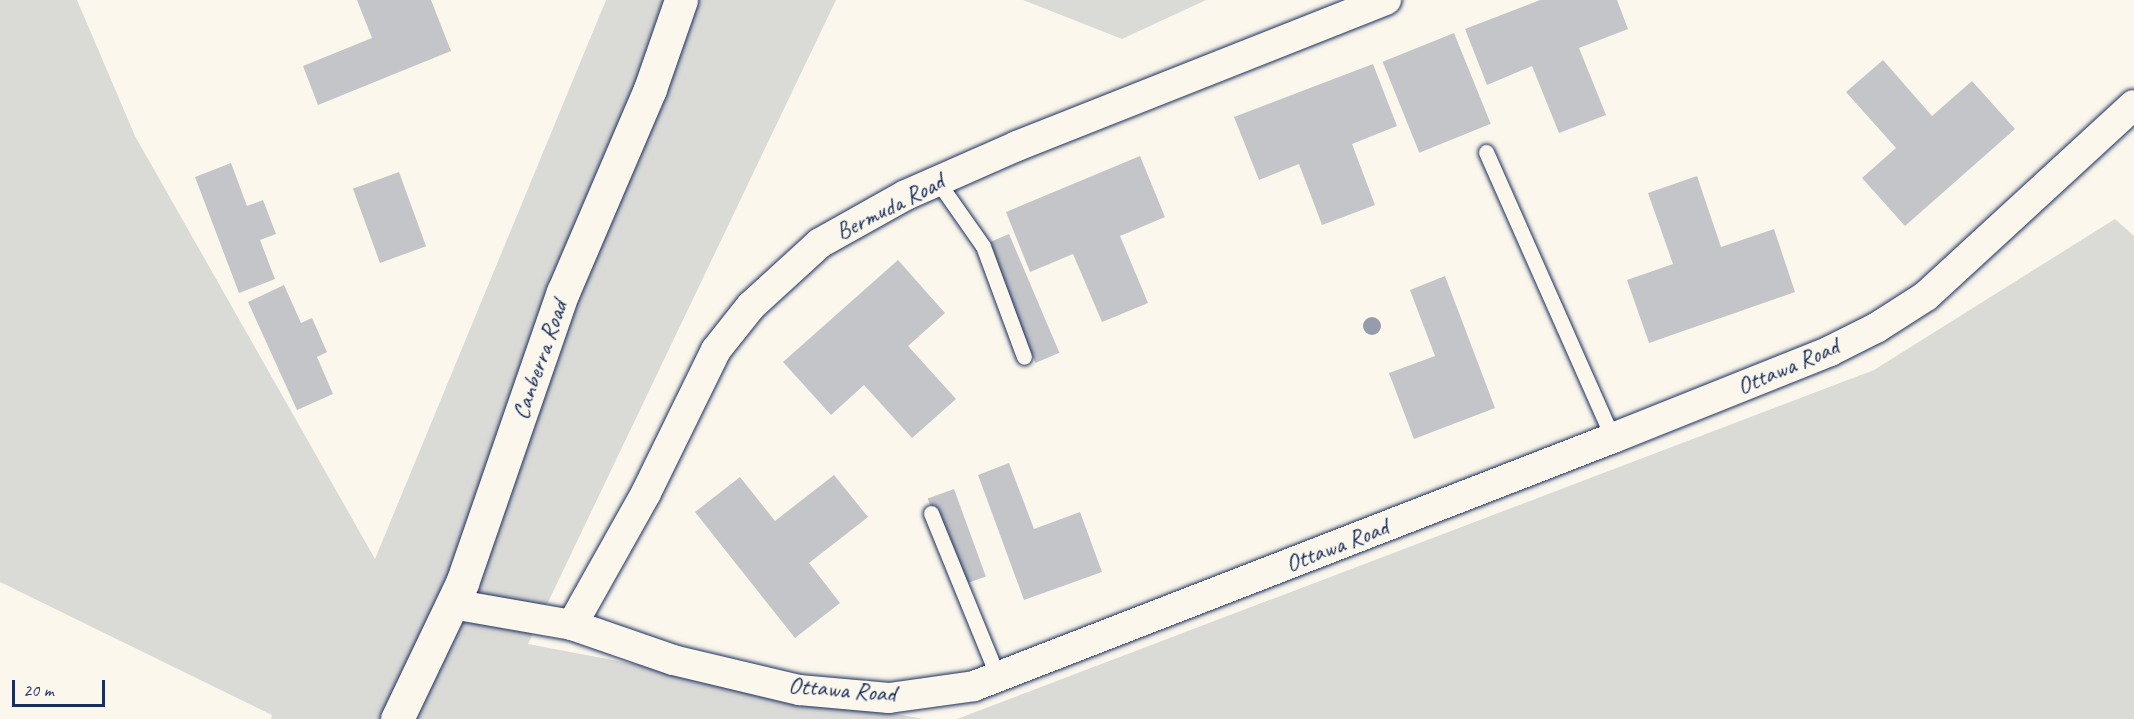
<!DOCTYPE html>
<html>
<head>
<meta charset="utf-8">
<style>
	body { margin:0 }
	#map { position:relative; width:2134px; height:719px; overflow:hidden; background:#fbf7ec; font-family:Caveat,sans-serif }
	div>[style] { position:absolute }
	.green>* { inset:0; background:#dadad7 }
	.building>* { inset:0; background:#c3c5c9; transform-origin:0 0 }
	.roads { filter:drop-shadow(0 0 2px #1b2f5e) drop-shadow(0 0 2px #1b2f5e) }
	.service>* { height:15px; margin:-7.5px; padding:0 7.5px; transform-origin:7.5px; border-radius:7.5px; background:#fbf7ec }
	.minor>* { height:30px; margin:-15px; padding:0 15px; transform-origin:15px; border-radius:15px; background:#fbf7ec }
	.secondary>* { height:33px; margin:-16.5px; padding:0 16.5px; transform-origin:16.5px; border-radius:16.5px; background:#fbf7ec }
	.trees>* { width:18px; height:18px; margin:-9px; border-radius:50%; background:#959cab }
	span { translate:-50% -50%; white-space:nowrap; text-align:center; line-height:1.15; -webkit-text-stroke:4.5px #fbf7ec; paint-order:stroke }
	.street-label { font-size:24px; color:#1b2f5e }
	.scale { position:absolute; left:12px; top:680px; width:93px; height:27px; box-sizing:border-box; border:3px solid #1b2f5e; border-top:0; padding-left:8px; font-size:18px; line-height:21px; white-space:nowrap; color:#1b2f5e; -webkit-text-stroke:4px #fbf7ec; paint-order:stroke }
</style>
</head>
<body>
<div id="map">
	<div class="green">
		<div style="clip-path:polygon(0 0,77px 0,135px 136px,375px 559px,606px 0,836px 0,528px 644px,923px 719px,271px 719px,272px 715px,0 582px)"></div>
		<div style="clip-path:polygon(1023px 0,1206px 0,1122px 39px)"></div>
		<div style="clip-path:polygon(2115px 219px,2134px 236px,2134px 719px,957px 719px,1874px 370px)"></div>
	</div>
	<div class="building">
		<div style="clip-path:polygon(357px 0,431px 0,451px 51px,318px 105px,303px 66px,372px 38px)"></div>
		<div style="clip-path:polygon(1540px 0,1617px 0,1628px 29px,1579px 48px,1606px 115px,1559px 133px,1532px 66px,1487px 85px,1465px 29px)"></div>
		<div style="left:1454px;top:33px;width:98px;height:77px;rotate:68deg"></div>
		<div style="clip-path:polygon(1883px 60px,1932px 116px,1972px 81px,2015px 129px,1905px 226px,1862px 178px,1896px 148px,1846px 92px)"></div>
		<div style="clip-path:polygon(1373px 64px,1397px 126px,1352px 144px,1375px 205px,1322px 225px,1299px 164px,1259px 180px,1234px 117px)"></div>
		<div style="clip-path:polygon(1140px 156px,1165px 217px,1120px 236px,1148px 303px,1102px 322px,1073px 254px,1030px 272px,1006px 212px)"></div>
		<div style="clip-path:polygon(231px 163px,247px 206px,263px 200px,276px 234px,260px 240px,275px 279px,239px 293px,195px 177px)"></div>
		<div style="left:399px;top:172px;width:79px;height:49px;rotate:70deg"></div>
		<div style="clip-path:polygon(1697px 176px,1721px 247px,1774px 229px,1795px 292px,1649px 343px,1627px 280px,1673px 264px,1648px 193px)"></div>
		<div style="left:1009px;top:234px;width:129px;height:26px;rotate:67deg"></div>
		<div style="clip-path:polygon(898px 260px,945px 313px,908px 346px,956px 399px,912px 438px,864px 385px,831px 415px,783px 362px)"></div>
		<div style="clip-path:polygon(1445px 276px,1495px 408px,1414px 439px,1389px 373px,1435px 356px,1410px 290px)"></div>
		<div style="clip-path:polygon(284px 285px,301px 323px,312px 318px,327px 352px,317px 357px,333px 394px,297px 410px,248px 302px)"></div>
		<div style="clip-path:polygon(1009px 463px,1034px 529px,1080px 512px,1102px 572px,1024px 600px,978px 475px)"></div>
		<div style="clip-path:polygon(834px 475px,868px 517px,809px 563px,840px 603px,795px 638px,695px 512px,740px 477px,775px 521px)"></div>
		<div style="left:954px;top:489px;width:93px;height:28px;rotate:70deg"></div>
	</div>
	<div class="roads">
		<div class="service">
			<div style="left:1486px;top:152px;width:313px;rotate:66.1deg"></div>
			<div style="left:938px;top:182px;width:78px;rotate:54.9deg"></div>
			<div style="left:983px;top:246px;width:118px;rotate:69.7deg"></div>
			<div style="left:931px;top:513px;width:177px;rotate:67.8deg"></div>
		</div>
		<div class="minor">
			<div style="left:452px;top:604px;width:122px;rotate:9.9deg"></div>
			<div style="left:572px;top:625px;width:107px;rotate:19.1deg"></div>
			<div style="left:673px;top:660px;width:130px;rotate:13.4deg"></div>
			<div style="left:799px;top:690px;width:90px;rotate:5.1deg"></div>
			<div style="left:889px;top:698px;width:86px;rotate:-8deg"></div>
			<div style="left:974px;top:686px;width:685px;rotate:-21.21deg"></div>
			<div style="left:1613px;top:438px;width:234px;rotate:-21.8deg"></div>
			<div style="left:1830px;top:351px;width:51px;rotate:-26.6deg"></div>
			<div style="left:1876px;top:328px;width:59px;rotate:-32.6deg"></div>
			<div style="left:1926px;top:296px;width:282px;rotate:-42.6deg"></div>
			<div style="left:572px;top:625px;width:151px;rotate:-60.7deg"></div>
			<div style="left:646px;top:493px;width:159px;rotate:-63.9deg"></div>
			<div style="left:716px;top:350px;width:56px;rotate:-51.5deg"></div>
			<div style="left:751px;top:306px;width:93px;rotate:-42.4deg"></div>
			<div style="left:820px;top:243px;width:98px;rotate:-29.2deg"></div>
			<div style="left:906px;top:195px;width:121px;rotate:-23.8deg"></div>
			<div style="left:1017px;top:146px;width:397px;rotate:-21.6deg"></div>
		</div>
		<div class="secondary">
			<div style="left:397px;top:719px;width:151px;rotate:-64.5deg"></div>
			<div style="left:462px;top:583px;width:308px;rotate:-70.9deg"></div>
			<div style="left:563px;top:292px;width:221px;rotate:-66.8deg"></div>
			<div style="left:650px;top:89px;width:94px;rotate:-70.8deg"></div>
		</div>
	</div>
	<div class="trees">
		<div style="left:1372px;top:326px"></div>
	</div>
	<div class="street-label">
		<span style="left:890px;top:207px;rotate:-27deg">Bermuda Road</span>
		<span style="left:540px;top:360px;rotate:-71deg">Canberra Road</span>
		<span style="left:1788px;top:367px;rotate:-23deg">Ottawa Road</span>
		<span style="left:1337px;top:546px;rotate:-21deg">Ottawa Road</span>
		<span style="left:842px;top:690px;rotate:5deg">Ottawa Road</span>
	</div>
	<div class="scale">20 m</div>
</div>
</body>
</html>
